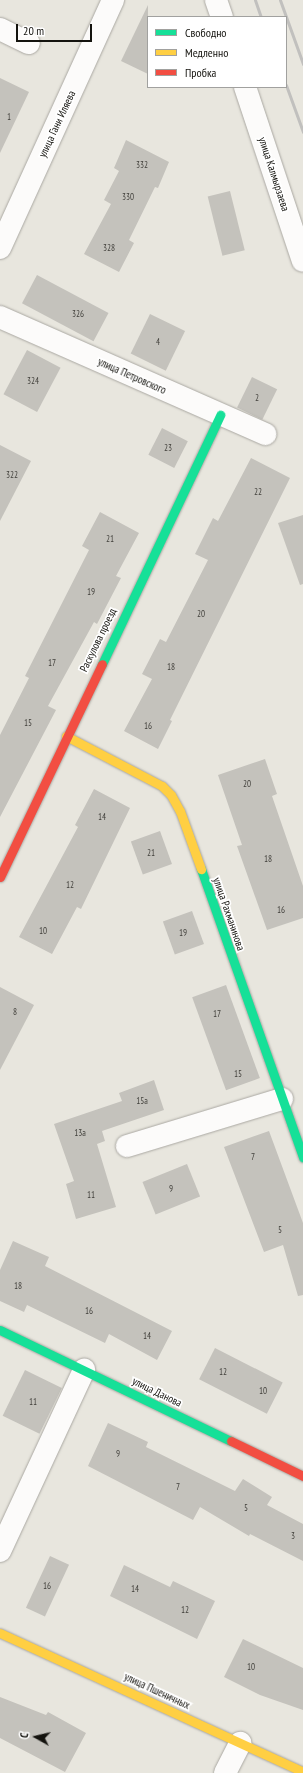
<!DOCTYPE html>
<html>
<head>
<meta charset="utf-8">
<style>
	body { margin:0 }
	#map { position:relative; width:303px; height:1773px; overflow:hidden; background:#e8e6de; font-family:"PT Sans Narrow",sans-serif }
	div>[style] { position:absolute }
	.building>* { inset:0; background:#c4c2bc; transform-origin:0 0 }
	.roads { filter:drop-shadow(0 0 1px #aaa8a2) drop-shadow(0 0 1px #aaa8a2) }
	.street>* { height:22px; margin:-11px; padding:0 11px; transform-origin:11px; border-radius:11px; background:#fcfbfa }
	.fast>* { height:9px; margin:-4.5px; padding:0 4.5px; transform-origin:4.5px; border-radius:4.5px; background:#16e098 }
	.slow>* { height:9px; margin:-4.5px; padding:0 4.5px; transform-origin:4.5px; border-radius:4.5px; background:#ffcf43 }
	.jam>* { height:9px; margin:-4.5px; padding:0 4.5px; transform-origin:4.5px; border-radius:4.5px; background:#f24e42 }
	.rail>* { height:3px; margin:-1.5px; padding:0 1.5px; transform-origin:1.5px; border-radius:1.5px; background:#c1c0be }
	span { translate:-50% -50%; white-space:nowrap; text-align:center; line-height:1.15; -webkit-text-stroke:3.5px #fff; paint-order:stroke }
	.number-label { font-size:9px; color:#403f3a }
	.number-label span { -webkit-text-stroke-width:0 }
	.street-label { font-size:11px; color:#14130e }
	.legend { position:absolute; left:147px; top:16px; width:140px; height:72px; box-sizing:border-box; background:#fff; border:1px solid #a1a19f; margin:0; padding:5px 7px; list-style:none; font-size:12px; color:#14130e }
	.legend li { display:flex; align-items:center; gap:8px; height:20px }
	.legend b { width:20px; border:1px solid #a1a19f }
	.north { position:absolute; left:16px; top:1717px; width:40px; height:40px; -webkit-text-stroke:3px #fff; paint-order:stroke; rotate:278deg; font-size:11px; font-weight:700; line-height:16px; text-align:center; color:#14130e }
	.north::after { content:''; display:block; margin:auto; width:14px; height:18px; background:#14130e; clip-path:polygon(50% 0,100% 100%,50% 72%,0 100%) }
	.scale { position:absolute; left:16px; top:24px; width:76px; height:18px; box-sizing:border-box; border:2px solid #14130e; border-top:0; padding-left:5px; font-size:12px; line-height:14px; white-space:nowrap; color:#14130e; -webkit-text-stroke:3px #fff; paint-order:stroke }
</style>
</head>
<body>
<div id="map">
	<div class="building">
		<div style="clip-path:polygon(148px 5px,148px 74px,121px 61px)"></div>
		<div style="clip-path:polygon(0 78px,29px 92px,0 153px)"></div>
		<div style="clip-path:polygon(126px 140px,169px 162px,158px 188px,155px 187px,129px 240px,134px 243px,119px 272px,84px 254px,111px 204px,104px 200px,119px 171px,114px 168px)"></div>
		<div style="left:230px;top:191px;width:61px;height:23px;rotate:76deg"></div>
		<div style="left:37px;top:275px;width:81px;height:32px;rotate:28deg"></div>
		<div style="left:150px;top:314px;width:39px;height:44px;rotate:26deg"></div>
		<div style="left:27px;top:350px;width:38px;height:50px;rotate:28deg"></div>
		<div style="left:252px;top:377px;width:28px;height:34px;rotate:26deg"></div>
		<div style="left:162px;top:428px;width:29px;height:30px;rotate:27deg"></div>
		<div style="clip-path:polygon(0 445px,31px 461px,0 521px)"></div>
		<div style="clip-path:polygon(251px 458px,290px 478px,170px 720px,172px 721px,158px 749px,124px 731px,152px 679px,142px 674px,160px 639px,166px 642px,208px 560px,195px 554px,213px 518px,218px 521px)"></div>
		<div style="clip-path:polygon(100px 512px,139px 533px,116px 576px,121px 578px,97px 624px,94px 622px,48px 706px,56px 710px,0 817px,0 735px,29px 678px,25px 676px,89px 550px,82px 546px)"></div>
		<div style="clip-path:polygon(303px 515px,303px 584px,300px 585px,278px 523px)"></div>
		<div style="clip-path:polygon(265px 759px,277px 794px,272px 796px,303px 886px,303px 918px,267px 930px,237px 846px,242px 845px,218px 775px)"></div>
		<div style="clip-path:polygon(94px 789px,130px 808px,81px 909px,77px 907px,52px 954px,19px 937px,78px 827px,75px 825px)"></div>
		<div style="left:160px;top:831px;width:35px;height:31px;rotate:70deg"></div>
		<div style="left:192px;top:911px;width:35px;height:31px;rotate:70deg"></div>
		<div style="left:226px;top:985px;width:99px;height:36px;rotate:70deg"></div>
		<div style="clip-path:polygon(0 987px,34px 1005px,0 1070px)"></div>
		<div style="clip-path:polygon(154px 1080px,164px 1110px,102px 1131px,105px 1141px,97px 1144px,116px 1207px,76px 1219px,66px 1184px,74px 1181px,54px 1124px,122px 1101px,119px 1093px)"></div>
		<div style="clip-path:polygon(269px 1131px,303px 1223px,303px 1295px,298px 1296px,283px 1245px,264px 1252px,224px 1147px)"></div>
		<div style="left:187px;top:1164px;width:35px;height:48px;rotate:68deg"></div>
		<div style="clip-path:polygon(13px 1241px,49px 1257px,45px 1266px,172px 1331px,157px 1360px,109px 1334px,105px 1343px,27px 1305px,24px 1312px,0 1301px,0 1270px)"></div>
		<div style="left:215px;top:1348px;width:76px;height:35px;rotate:27deg"></div>
		<div style="left:25px;top:1370px;width:41px;height:51px;rotate:26deg"></div>
		<div style="clip-path:polygon(108px 1423px,148px 1442px,146px 1447px,235px 1491px,243px 1479px,272px 1497px,267px 1505px,303px 1524px,303px 1561px,250px 1534px,249px 1536px,200px 1507px,193px 1520px,88px 1466px)"></div>
		<div style="left:50px;top:1556px;width:21px;height:57px;rotate:25deg"></div>
		<div style="clip-path:polygon(124px 1565px,170px 1587px,173px 1581px,215px 1601px,197px 1639px,110px 1596px)"></div>
		<div style="clip-path:polygon(243px 1639px,303px 1668px,303px 1710px,260px 1695px,224px 1677px)"></div>
		<div style="clip-path:polygon(0 1697px,46px 1715px,48px 1712px,86px 1733px,65px 1772px,0 1738px)"></div>
	</div>
	<div class="roads">
		<div class="street">
			<div style="left:216px;top:0;width:18px;rotate:71deg"></div>
			<div style="left:0;top:29px;width:32px;rotate:26deg"></div>
			<div style="left:245px;top:87px;width:183px;rotate:71.6deg"></div>
			<div style="left:0;top:248px;width:273px;rotate:-65.5deg"></div>
			<div style="left:0;top:317px;width:290px;rotate:23.8deg"></div>
			<div style="left:127px;top:1146px;width:162px;rotate:-16.9deg"></div>
			<div style="left:0;top:1551px;width:200px;rotate:-65.1deg"></div>
			<div style="left:225px;top:1773px;width:34px;rotate:-63deg"></div>
		</div>
		<div class="fast">
			<div style="left:102px;top:664px;width:276px;rotate:-64.6deg"></div>
			<div style="left:201px;top:869px;width:306px;rotate:70.5deg"></div>
			<div style="left:0;top:1330px;width:256px;rotate:25.7deg"></div>
		</div>
		<div class="slow">
			<div style="left:66px;top:736px;width:108px;rotate:27.5deg"></div>
			<div style="left:162px;top:786px;width:13px;rotate:45deg"></div>
			<div style="left:171px;top:795px;width:18px;rotate:61deg"></div>
			<div style="left:180px;top:811px;width:62px;rotate:70.1deg"></div>
			<div style="left:0;top:1633px;width:333px;rotate:24.6deg"></div>
		</div>
		<div class="jam">
			<div style="left:0;top:877px;width:236px;rotate:-64.4deg"></div>
			<div style="left:231px;top:1441px;width:80px;rotate:25.9deg"></div>
		</div>
	</div>
	<div class="rail">
		<div style="left:255px;top:0;width:18px;rotate:71deg"></div>
		<div style="left:280px;top:0;width:68px;rotate:70.2deg"></div>
		<div style="left:286px;top:85px;width:50px;rotate:70.1deg"></div>
	</div>
	<div class="number-label">
		<span style="left:9px;top:117px">1</span>
		<span style="left:142px;top:165px">332</span>
		<span style="left:128px;top:197px">330</span>
		<span style="left:109px;top:248px">328</span>
		<span style="left:78px;top:314px">326</span>
		<span style="left:158px;top:342px">4</span>
		<span style="left:33px;top:381px">324</span>
		<span style="left:257px;top:398px">2</span>
		<span style="left:168px;top:448px">23</span>
		<span style="left:12px;top:475px">322</span>
		<span style="left:258px;top:492px">22</span>
		<span style="left:110px;top:539px">21</span>
		<span style="left:91px;top:592px">19</span>
		<span style="left:201px;top:614px">20</span>
		<span style="left:52px;top:663px">17</span>
		<span style="left:171px;top:667px">18</span>
		<span style="left:28px;top:723px">15</span>
		<span style="left:148px;top:726px">16</span>
		<span style="left:247px;top:784px">20</span>
		<span style="left:102px;top:817px">14</span>
		<span style="left:151px;top:853px">21</span>
		<span style="left:268px;top:859px">18</span>
		<span style="left:70px;top:885px">12</span>
		<span style="left:281px;top:910px">16</span>
		<span style="left:43px;top:931px">10</span>
		<span style="left:183px;top:933px">19</span>
		<span style="left:15px;top:1012px">8</span>
		<span style="left:217px;top:1014px">17</span>
		<span style="left:238px;top:1074px">15</span>
		<span style="left:142px;top:1101px">15а</span>
		<span style="left:80px;top:1133px">13а</span>
		<span style="left:253px;top:1157px">7</span>
		<span style="left:171px;top:1189px">9</span>
		<span style="left:91px;top:1195px">11</span>
		<span style="left:280px;top:1230px">5</span>
		<span style="left:18px;top:1286px">18</span>
		<span style="left:89px;top:1311px">16</span>
		<span style="left:147px;top:1336px">14</span>
		<span style="left:223px;top:1372px">12</span>
		<span style="left:263px;top:1391px">10</span>
		<span style="left:33px;top:1402px">11</span>
		<span style="left:118px;top:1454px">9</span>
		<span style="left:178px;top:1487px">7</span>
		<span style="left:246px;top:1508px">5</span>
		<span style="left:293px;top:1536px">3</span>
		<span style="left:47px;top:1586px">16</span>
		<span style="left:135px;top:1589px">14</span>
		<span style="left:185px;top:1610px">12</span>
		<span style="left:251px;top:1667px">10</span>
	</div>
	<div class="street-label">
		<span style="left:57px;top:124px;rotate:-65deg">улица Гани Иляева</span>
		<span style="left:274px;top:174px;rotate:72deg">улица Калмырзаева</span>
		<span style="left:132px;top:376px;rotate:24deg">улица Петровского</span>
		<span style="left:98px;top:640px;rotate:-64deg">Раскулова проезд</span>
		<span style="left:229px;top:914px;rotate:71deg">улица Рахманинова</span>
		<span style="left:157px;top:1392px;rotate:26deg">улица Данова</span>
		<span style="left:157px;top:1691px;rotate:25deg">улица Пшеничных</span>
	</div>
	<ul class="legend">
	<li><b style="height:5px;background:#16e098"></b>Свободно</li>
	<li><b style="height:5px;background:#ffcf43"></b>Медленно</li>
	<li><b style="height:5px;background:#f24e42"></b>Пробка</li>
	</ul>
	<div class="north">С</div>
	<div class="scale">20 m</div>
</div>
</body>
</html>
